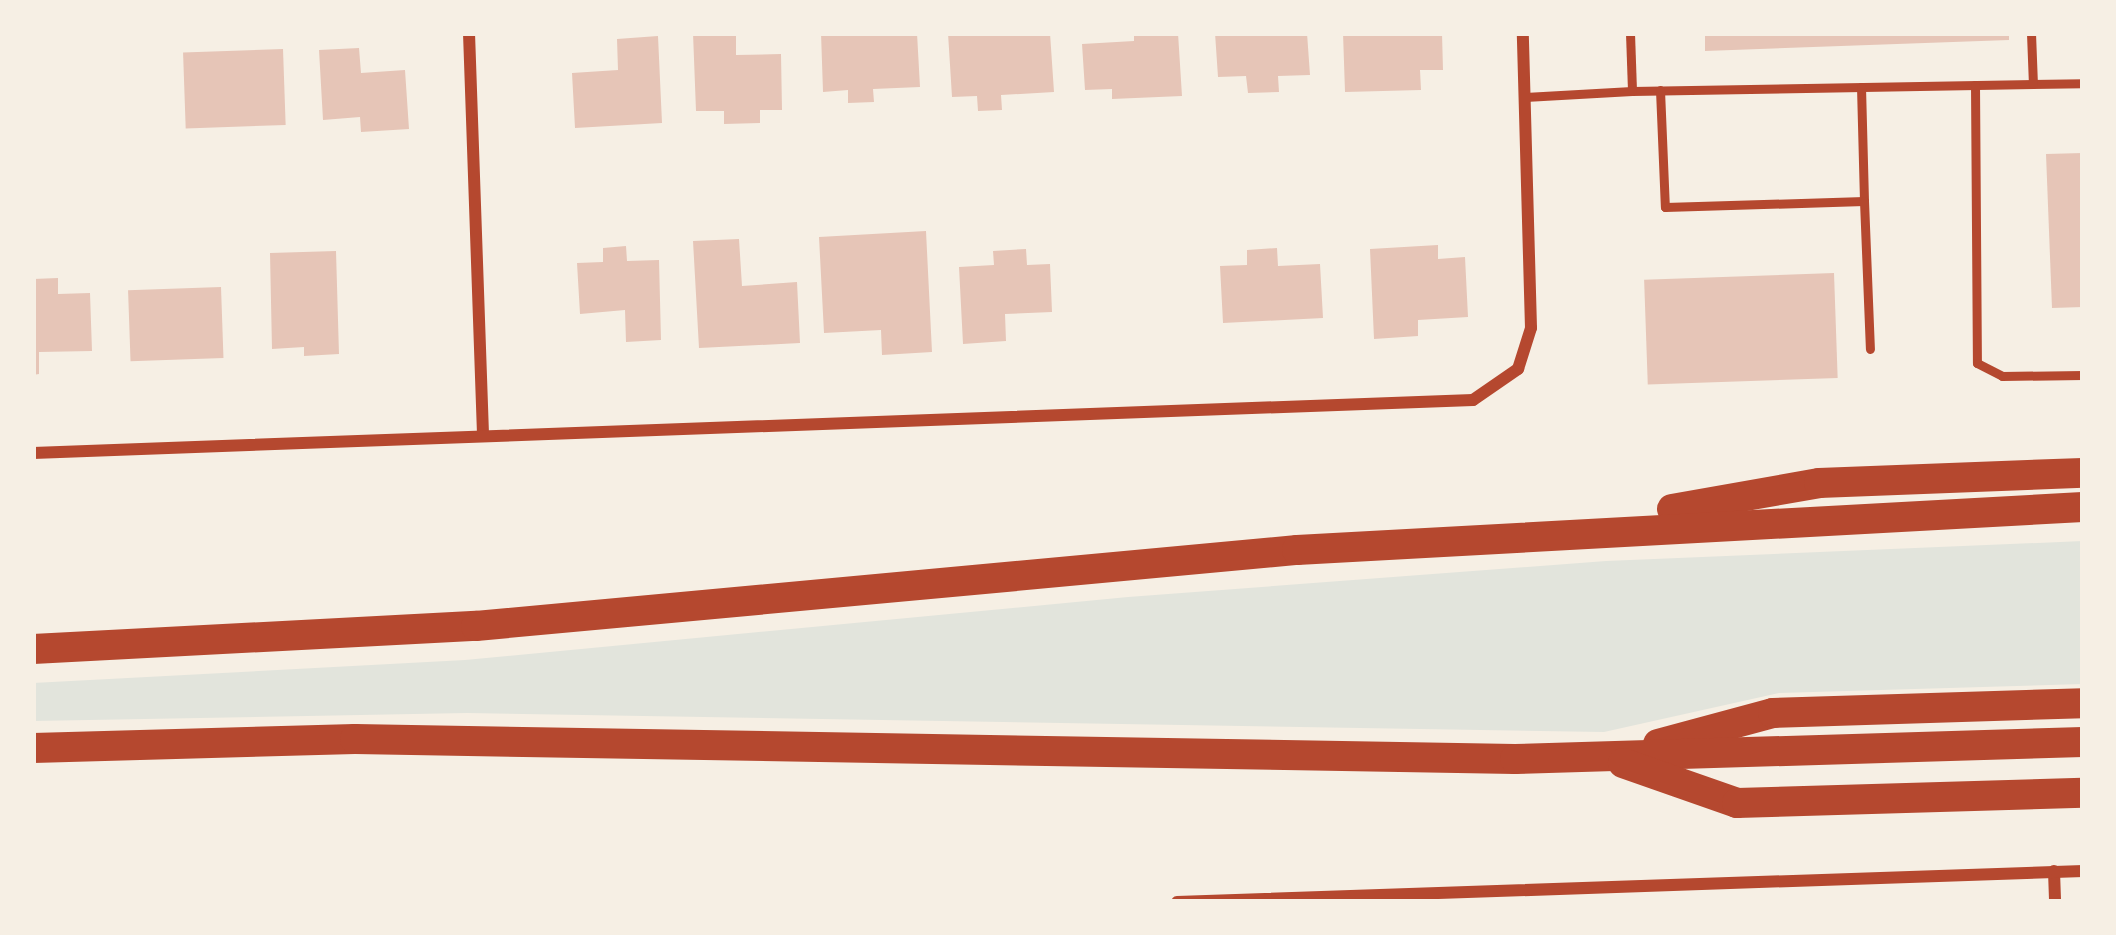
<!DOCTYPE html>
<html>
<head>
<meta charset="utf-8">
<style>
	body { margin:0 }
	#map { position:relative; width:2116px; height:935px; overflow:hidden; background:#f6efe4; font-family:Lato,sans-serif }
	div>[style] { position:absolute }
	.green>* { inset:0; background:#e2e4dc }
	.building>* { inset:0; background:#e6c5b7; transform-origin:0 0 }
	.service>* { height:9px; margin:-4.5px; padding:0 4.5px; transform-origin:4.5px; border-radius:4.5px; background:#b5482f }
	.minor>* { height:12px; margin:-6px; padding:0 6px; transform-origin:6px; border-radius:6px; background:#b5482f }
	.trunk>* { height:30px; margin:-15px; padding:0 15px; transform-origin:15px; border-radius:15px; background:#b5482f }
	span { translate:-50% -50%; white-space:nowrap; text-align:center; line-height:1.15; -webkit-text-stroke:9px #f6efe4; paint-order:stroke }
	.frame { position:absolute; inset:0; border:36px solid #f6efe4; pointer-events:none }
</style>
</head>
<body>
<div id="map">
	<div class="green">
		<div style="clip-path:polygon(2083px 541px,2083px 684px,1779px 693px,1604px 732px,467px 713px,33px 721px,33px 683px,465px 660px,1128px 597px,1606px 561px)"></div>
	</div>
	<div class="building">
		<div style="clip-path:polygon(693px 33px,736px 33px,736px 55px,781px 54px,782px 110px,760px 110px,760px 123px,724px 124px,724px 111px,696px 111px)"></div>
		<div style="clip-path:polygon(821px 33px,917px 33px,920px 87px,873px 89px,874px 102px,848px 103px,848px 90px,823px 92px)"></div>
		<div style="clip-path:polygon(948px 33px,1050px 33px,1054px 92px,1001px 95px,1002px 110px,978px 111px,977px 96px,952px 97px)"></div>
		<div style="clip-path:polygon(1134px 33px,1178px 33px,1182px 96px,1112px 99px,1112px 89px,1085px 90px,1082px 44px,1134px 41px)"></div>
		<div style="clip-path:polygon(1215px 33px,1307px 33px,1310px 75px,1278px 76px,1279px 92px,1248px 93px,1246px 76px,1218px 77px)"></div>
		<div style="clip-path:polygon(1343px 33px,1442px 33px,1443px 70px,1420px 70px,1421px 90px,1345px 92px)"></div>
		<div style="clip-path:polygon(1705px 33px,2009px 33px,2009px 40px,1705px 51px)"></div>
		<div style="clip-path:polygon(658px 36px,662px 123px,575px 128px,572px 73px,618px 70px,617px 39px)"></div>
		<div style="clip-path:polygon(359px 48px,361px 73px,405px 70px,409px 129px,361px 132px,360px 117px,323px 120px,319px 50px)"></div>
		<div style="left:283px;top:49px;width:76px;height:100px;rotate:88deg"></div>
		<div style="clip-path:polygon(2083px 153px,2083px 307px,2052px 308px,2046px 154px)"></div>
		<div style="clip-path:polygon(926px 231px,932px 352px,882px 355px,881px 330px,824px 333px,819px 237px)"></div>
		<div style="clip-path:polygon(739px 239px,742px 286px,797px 282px,800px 343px,699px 348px,693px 241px)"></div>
		<div style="clip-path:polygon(1438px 245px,1438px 259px,1465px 257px,1468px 317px,1418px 320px,1418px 336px,1374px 339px,1370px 249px)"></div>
		<div style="clip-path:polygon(626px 246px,627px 261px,659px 260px,661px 340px,626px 342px,625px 310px,580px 314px,577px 263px,603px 262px,603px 248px)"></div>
		<div style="clip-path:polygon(1277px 248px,1278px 266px,1320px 264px,1323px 318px,1223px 323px,1220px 266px,1247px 265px,1247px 250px)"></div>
		<div style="clip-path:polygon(1026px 249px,1027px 265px,1050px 264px,1052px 312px,1005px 314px,1006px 341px,963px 344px,959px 267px,994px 265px,993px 251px)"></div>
		<div style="clip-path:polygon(336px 251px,339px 354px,304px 356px,304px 347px,272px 349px,270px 253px)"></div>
		<div style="left:1834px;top:273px;width:105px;height:190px;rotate:88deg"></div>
		<div style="clip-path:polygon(58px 278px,58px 294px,90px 293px,92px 351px,39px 352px,39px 374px,33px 375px,33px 279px)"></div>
		<div style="left:221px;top:287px;width:71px;height:93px;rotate:88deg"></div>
	</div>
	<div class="service">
		<div style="left:1630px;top:33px;width:58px;rotate:88deg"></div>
		<div style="left:1632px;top:91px;width:451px;rotate:-1deg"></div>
		<div style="left:2031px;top:33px;width:51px;rotate:87.8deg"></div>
		<div style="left:1975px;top:85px;width:278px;rotate:89.6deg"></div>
		<div style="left:1977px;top:363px;width:28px;rotate:27deg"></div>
		<div style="left:2002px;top:376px;width:81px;rotate:-0.7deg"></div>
		<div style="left:1660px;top:90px;width:117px;rotate:87.6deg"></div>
		<div style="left:1665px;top:207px;width:199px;rotate:-1.7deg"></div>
		<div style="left:1864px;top:201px;width:114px;rotate:-91.5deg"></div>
		<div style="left:1525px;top:97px;width:107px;rotate:-3.2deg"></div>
		<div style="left:1864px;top:201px;width:148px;rotate:87.7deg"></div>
	</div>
	<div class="minor">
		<div style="left:469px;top:33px;width:403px;rotate:88deg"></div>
		<div style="left:33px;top:453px;width:1441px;rotate:-2.11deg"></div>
		<div style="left:1473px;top:400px;width:55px;rotate:-34.6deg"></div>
		<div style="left:1518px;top:369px;width:43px;rotate:-72.4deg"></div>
		<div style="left:1531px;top:328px;width:295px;rotate:-91.6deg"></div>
		<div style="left:2054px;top:871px;width:31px;rotate:88deg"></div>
		<div style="left:1177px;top:902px;width:907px;rotate:-1.96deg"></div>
	</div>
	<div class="trunk">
		<div style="left:1672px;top:509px;width:149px;rotate:-10deg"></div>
		<div style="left:1819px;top:483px;width:264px;rotate:-2.2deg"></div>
		<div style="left:33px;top:649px;width:444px;rotate:-3deg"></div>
		<div style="left:476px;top:626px;width:825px;rotate:-5.29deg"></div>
		<div style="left:1297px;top:550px;width:787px;rotate:-3.13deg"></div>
		<div style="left:1658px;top:744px;width:119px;rotate:-15.1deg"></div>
		<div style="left:1773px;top:713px;width:310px;rotate:-1.8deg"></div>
		<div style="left:33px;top:748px;width:322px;rotate:-1.6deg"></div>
		<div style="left:355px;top:739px;width:1160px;rotate:0.99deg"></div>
		<div style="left:1515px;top:759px;width:568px;rotate:-1.71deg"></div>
		<div style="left:1623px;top:763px;width:121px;rotate:19.3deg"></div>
		<div style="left:1737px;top:803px;width:346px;rotate:-1.7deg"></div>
	</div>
	<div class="frame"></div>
</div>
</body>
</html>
